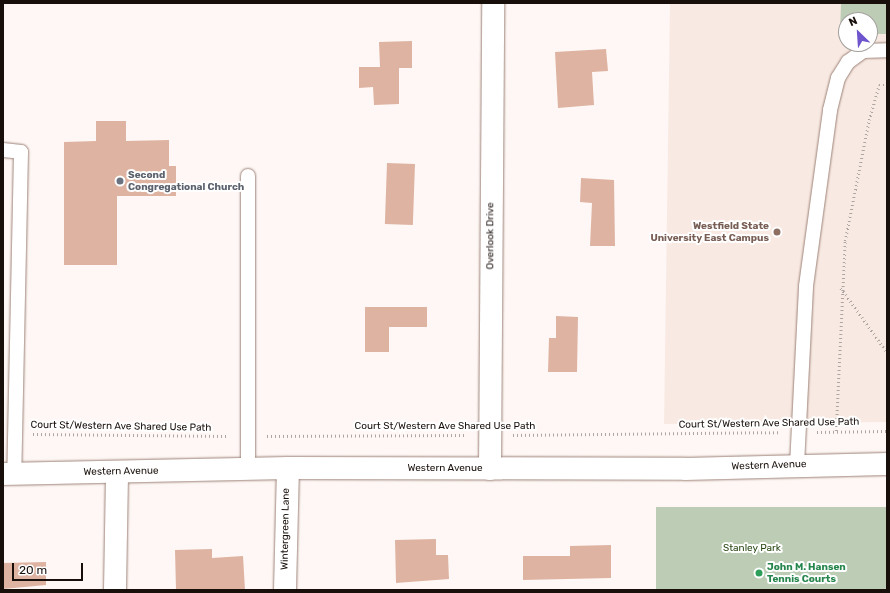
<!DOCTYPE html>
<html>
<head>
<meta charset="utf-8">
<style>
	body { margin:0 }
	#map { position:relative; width:890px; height:593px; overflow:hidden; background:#fef7f5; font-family:Rubik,sans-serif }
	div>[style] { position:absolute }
	.built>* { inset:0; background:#f8eae3 }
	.green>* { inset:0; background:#bdccb5; transform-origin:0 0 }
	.building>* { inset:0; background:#deb3a1; transform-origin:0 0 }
	.path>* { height:2.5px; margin-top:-1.25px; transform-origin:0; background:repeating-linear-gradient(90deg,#ada5a2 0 1px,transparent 0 4px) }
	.roads { filter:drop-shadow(0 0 1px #9d8277) drop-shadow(0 0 1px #9d8277) }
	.lane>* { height:14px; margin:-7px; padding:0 7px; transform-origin:7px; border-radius:7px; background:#fff }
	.street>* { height:22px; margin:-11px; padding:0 11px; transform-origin:11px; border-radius:11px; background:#fff }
	.secondary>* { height:22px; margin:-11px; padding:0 11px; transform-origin:11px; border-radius:11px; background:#fff }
	.dots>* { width:11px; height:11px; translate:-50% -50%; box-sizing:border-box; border:2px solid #fff; border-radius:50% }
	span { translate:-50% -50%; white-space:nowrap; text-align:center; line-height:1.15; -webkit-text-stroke:4px #fff; paint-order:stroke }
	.worship-label { font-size:10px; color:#5b616d; font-weight:700 }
	.left { translate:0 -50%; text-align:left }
	.education-label { font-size:10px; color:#785e54; font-weight:700 }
	.right { translate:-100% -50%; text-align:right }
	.street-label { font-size:10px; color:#180f0b }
	.park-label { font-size:10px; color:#294815 }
	.leisure-label { font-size:10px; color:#27864d; font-weight:700 }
	.frame { position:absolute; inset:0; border:4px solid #180f0b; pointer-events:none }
	.north { position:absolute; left:838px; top:12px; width:40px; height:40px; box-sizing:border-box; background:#fff; border:1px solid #a39f9d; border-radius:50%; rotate:335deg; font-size:11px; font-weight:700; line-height:16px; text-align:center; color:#180f0b }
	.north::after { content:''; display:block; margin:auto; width:14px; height:18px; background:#6e55ce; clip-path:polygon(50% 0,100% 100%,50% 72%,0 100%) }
	.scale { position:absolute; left:12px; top:563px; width:71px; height:18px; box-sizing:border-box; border:2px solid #180f0b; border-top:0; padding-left:5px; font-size:12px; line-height:14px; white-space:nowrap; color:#180f0b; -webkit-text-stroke:3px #fff; paint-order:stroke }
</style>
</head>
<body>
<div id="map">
	<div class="built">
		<div style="clip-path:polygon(evenodd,670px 3px,887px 3px,887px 422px,664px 424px,670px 3px,846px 20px,870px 20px,870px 44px,846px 44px,846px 20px)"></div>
	</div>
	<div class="green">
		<div style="clip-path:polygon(841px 3px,887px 3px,887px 34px,870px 34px,870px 20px,846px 20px,846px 32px,840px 32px)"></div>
		<div style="left:887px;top:507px;width:83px;height:231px;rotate:90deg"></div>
	</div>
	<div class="building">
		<div style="clip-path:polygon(412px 41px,412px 68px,399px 68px,399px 104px,374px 105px,373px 87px,359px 88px,359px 67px,380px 67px,379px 42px)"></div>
		<div style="clip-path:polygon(606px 49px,608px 71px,592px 72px,594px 105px,558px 108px,555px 52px)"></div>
		<div style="clip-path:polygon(96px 121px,126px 121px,126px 141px,169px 140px,169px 166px,176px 166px,176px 196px,117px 196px,117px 265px,64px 265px,64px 142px,96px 141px)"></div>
		<div style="left:387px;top:163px;width:28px;height:61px;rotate:2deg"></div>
		<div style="clip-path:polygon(581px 178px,614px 180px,615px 246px,590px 246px,592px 203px,580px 202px)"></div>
		<div style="clip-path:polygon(365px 307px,427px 307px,427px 327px,389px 327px,389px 352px,365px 352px)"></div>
		<div style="clip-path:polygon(556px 316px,578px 317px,577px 372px,548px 372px,549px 338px,556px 338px)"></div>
		<div style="clip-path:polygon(436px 539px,436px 555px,448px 555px,449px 579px,396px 583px,395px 540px)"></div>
		<div style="clip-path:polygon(611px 545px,611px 578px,523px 580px,523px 556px,570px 556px,570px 546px)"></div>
		<div style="clip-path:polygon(212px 549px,212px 558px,243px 556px,245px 590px,176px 590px,175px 550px)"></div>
		<div style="clip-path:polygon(46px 562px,46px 585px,3px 589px,3px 563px)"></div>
	</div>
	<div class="path">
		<div style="left:841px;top:288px;width:79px;rotate:54.3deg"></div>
		<div style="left:836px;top:431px;width:190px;rotate:-87.3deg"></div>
		<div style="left:845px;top:241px;width:123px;rotate:-78.8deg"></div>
		<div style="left:869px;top:120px;width:36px;rotate:-74deg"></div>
		<div style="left:879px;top:85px;width:8px"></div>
		<div style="left:817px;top:432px;width:70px;rotate:-0.8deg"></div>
		<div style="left:33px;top:434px;width:195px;rotate:0.6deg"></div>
		<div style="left:513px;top:435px;width:267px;rotate:-0.6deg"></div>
		<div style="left:267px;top:436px;width:199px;rotate:-0.3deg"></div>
	</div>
	<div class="roads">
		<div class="lane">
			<div style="left:3px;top:150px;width:18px;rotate:6deg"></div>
			<div style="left:21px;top:152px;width:322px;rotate:91.2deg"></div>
			<div style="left:248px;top:176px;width:293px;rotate:90deg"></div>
			<div style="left:797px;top:465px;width:179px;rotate:-87.1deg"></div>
			<div style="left:806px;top:286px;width:178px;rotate:-82.2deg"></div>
			<div style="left:830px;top:110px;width:33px;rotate:-76deg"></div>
			<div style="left:838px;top:78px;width:19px;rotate:-58deg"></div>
			<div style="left:848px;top:62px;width:19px;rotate:-36deg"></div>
			<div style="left:863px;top:51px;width:24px;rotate:-2deg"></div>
		</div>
		<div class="street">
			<div style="left:490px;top:469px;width:466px;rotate:-89.6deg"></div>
			<div style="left:115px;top:590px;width:117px;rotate:-89deg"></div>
			<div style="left:285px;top:590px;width:122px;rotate:-88.6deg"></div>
		</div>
		<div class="secondary">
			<div style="left:3px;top:474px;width:285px;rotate:-1.2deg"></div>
			<div style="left:288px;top:468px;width:397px;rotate:0.1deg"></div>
			<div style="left:685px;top:469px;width:202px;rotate:-1.4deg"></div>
		</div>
	</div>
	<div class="dots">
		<div style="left:120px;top:181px;background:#6b7280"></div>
		<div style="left:777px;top:232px;background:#8d6e63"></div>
		<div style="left:759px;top:573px;background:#2e9e5b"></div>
	</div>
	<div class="worship-label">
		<span class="left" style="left:128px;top:181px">Second<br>Congregational Church</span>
	</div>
	<div class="education-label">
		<span class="right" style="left:769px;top:232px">Westfield State<br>University East Campus</span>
	</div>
	<div class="street-label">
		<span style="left:491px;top:236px;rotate:-90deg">Overlook Drive</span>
		<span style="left:769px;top:424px;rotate:-1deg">Court St/Western Ave Shared Use Path</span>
		<span style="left:121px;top:427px;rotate:1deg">Court St/Western Ave Shared Use Path</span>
		<span style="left:445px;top:427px">Court St/Western Ave Shared Use Path</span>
		<span style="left:769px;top:466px;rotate:-2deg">Western Avenue</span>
		<span style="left:445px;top:469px">Western Avenue</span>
		<span style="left:121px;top:472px;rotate:-1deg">Western Avenue</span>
		<span style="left:286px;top:529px;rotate:-89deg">Wintergreen Lane</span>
	</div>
	<div class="park-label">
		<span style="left:752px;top:549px">Stanley Park</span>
	</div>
	<div class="leisure-label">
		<span class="left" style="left:767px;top:573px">John M. Hansen<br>Tennis Courts</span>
	</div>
	<div class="frame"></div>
	<div class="north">N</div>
	<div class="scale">20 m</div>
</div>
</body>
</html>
